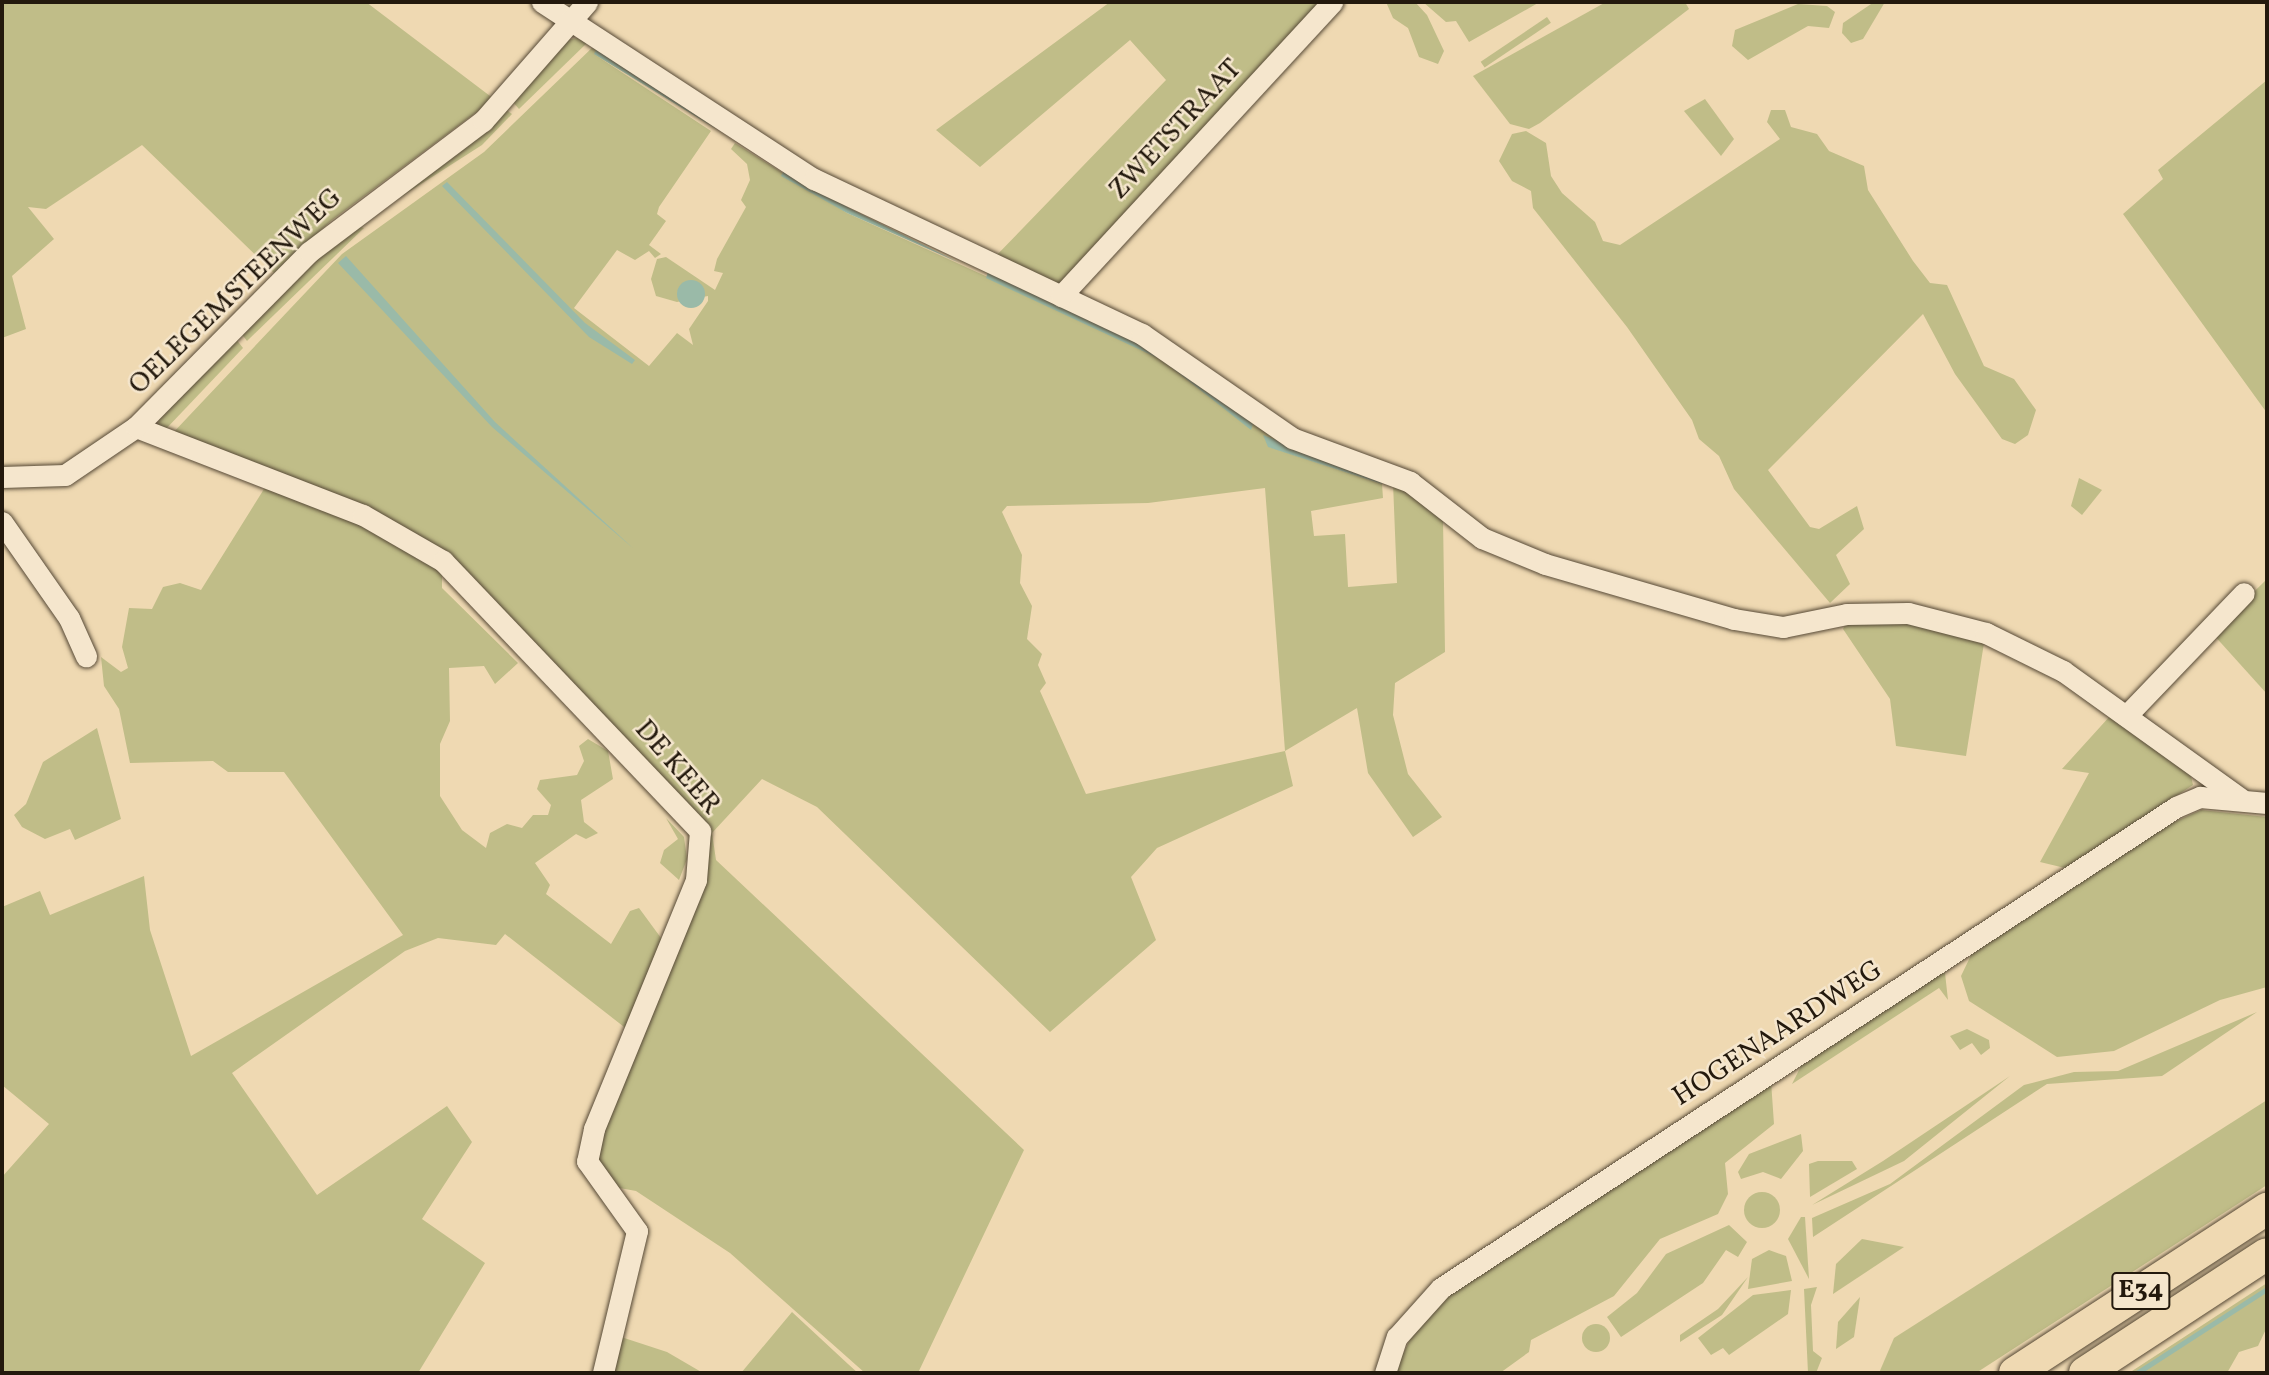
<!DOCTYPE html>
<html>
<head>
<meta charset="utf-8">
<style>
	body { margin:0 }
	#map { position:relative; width:2269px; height:1375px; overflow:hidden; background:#efd9b2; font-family:Vollkorn,serif }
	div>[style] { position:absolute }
	.green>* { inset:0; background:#c0bd88; transform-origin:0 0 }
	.round { border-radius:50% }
	.water>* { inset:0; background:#9abaa8 }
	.stream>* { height:4.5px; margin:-2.25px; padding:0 2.25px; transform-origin:2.25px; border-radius:2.25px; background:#9abaa8 }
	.roads { filter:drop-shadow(0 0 2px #564936) drop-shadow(0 0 2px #564936) }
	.minor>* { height:21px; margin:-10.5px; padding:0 10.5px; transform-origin:10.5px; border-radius:10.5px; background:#f5e6cd }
	.highway>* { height:32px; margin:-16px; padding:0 16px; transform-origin:16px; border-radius:16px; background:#efd9b2 }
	span { translate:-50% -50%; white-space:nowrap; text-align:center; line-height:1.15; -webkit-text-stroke:5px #f5e6cd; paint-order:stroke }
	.shield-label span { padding:2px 5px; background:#f5e6cd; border:2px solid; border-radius:5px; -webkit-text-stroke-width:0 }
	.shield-label { font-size:26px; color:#23190d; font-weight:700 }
	.street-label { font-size:28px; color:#23190d }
	.frame { position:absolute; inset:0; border:4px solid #23190d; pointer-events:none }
</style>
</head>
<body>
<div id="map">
	<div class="green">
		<div style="clip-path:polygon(2px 2px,366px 2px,494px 99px,332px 220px,274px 273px,142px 145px,46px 209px,28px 207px,54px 239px,12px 276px,26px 329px,2px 338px)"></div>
		<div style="clip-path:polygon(1110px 2px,1319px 2px,1060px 287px,993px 259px,1166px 80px,1130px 40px,980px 167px,936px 130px)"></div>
		<div style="clip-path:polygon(1386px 2px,1415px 2px,1427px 15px,1444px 51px,1438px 64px,1419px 57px,1408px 28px,1393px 18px)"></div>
		<div style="clip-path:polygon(1423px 2px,1537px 2px,1538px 3px,1469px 42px,1456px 21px,1446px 22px)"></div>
		<div style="clip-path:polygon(1606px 2px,1685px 2px,1689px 9px,1540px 123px,1529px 129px,1510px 124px,1473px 76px)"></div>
		<div style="clip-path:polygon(1874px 2px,1885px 2px,1863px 39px,1851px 43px,1842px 33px,1843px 23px)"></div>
		<div style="clip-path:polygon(1798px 4px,1827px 6px,1835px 12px,1829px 28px,1808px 26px,1748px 60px,1732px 46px,1735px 30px)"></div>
		<div style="left:1547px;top:17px;width:7px;height:80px;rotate:56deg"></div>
		<div style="clip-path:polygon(577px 38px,589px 41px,519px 109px,512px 101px,566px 40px)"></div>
		<div style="clip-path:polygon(evenodd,594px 46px,719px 130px,594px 54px,711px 131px,659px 207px,657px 214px,666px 221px,649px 245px,661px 254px,655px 258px,649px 251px,635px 260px,617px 250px,574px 308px,649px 366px,677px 333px,693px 345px,689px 329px,708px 301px,708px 296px,677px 302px,656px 296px,651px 279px,657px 259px,666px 257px,715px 290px,723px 273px,714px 271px,717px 259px,746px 207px,741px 200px,750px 180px,747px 164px,731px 149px,735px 143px,847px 213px,1089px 323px,1098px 316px,1314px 454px,1265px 436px,1270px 447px,1382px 484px,1383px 498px,1311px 511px,1314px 536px,1345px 534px,1348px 587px,1397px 583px,1393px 483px,1443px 518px,1445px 652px,1395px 683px,1393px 715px,1408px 774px,1442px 817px,1413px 837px,1368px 773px,1357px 708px,1285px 751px,1293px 786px,1157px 848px,1131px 877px,1156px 940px,1050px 1032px,817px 807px,762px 779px,712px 833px,716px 860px,1024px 1150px,918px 1373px,865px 1373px,730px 1253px,636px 1191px,614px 1187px,594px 1158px,708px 837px,442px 570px,442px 588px,518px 663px,495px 684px,484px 666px,449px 668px,450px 721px,440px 744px,440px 796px,462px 830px,486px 848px,490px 833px,507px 824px,522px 828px,533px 815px,548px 815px,551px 805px,537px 789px,540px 780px,577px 775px,584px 761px,579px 746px,588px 739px,608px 751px,613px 779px,581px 800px,584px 822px,598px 833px,586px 839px,576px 834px,535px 863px,550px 885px,546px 894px,611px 944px,630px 911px,639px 908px,664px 942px,628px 1030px,505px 934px,496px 945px,438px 938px,405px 951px,232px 1073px,317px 1195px,447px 1106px,472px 1142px,422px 1219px,485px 1263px,418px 1373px,2px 1373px,2px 1177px,49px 1124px,2px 1085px,2px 907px,40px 891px,50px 915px,144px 876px,150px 930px,191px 1056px,403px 935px,284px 772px,228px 772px,213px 761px,130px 763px,119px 709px,104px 686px,101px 657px,121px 672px,128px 668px,122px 647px,129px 608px,152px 609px,163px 587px,180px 583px,201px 590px,269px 481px,170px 436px,342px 254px,484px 152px,594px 46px,1265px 488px,1285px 751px,1086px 794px,1040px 691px,1046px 683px,1038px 665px,1042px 654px,1027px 639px,1032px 606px,1020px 583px,1022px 555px,1002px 512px,1007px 506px,1148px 503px,1265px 488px)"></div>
		<div style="clip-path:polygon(2267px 80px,2267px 413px,2123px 214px,2163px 179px,2158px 170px)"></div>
		<div style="clip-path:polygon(1705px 99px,1734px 139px,1721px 156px,1684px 111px)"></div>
		<div style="clip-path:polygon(505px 109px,512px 114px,482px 145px,382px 209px)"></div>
		<div style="clip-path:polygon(1771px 110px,1785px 110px,1791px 127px,1817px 134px,1829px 151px,1864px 166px,1868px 190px,1913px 261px,1930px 283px,1947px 285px,1984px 366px,2014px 379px,2036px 410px,2028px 435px,2015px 444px,2002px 439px,1955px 374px,1923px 314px,1768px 470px,1810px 527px,1819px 529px,1857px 506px,1864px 529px,1836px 555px,1850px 584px,1830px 603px,1734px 489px,1719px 456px,1699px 439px,1692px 420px,1627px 327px,1533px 208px,1531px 191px,1512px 181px,1499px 161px,1512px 134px,1526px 131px,1546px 143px,1551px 176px,1562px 193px,1595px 222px,1603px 241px,1620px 245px,1780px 139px,1767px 122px)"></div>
		<div style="clip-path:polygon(357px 226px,364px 228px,247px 341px,241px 333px,333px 240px)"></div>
		<div style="clip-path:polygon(236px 339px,243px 348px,164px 431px,158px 428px,159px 417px)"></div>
		<div style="clip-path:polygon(2079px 478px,2102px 490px,2082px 515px,2071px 506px)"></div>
		<div style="clip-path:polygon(2267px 579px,2267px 694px,2212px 633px)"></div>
		<div style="clip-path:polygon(1846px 623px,1911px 623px,1984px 643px,1966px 756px,1896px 746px,1890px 699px,1843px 629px)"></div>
		<div style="clip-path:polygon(2110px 716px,2190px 772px,2193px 785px,2065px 868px,2040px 862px,2089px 773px,2062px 769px)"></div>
		<div style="clip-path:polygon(97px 728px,121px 819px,75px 840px,70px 829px,45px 839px,22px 827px,14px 815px,26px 804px,43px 762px)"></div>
		<div style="clip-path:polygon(2201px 810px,2267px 817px,2267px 987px,2220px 1000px,2114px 1051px,2057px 1057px,1969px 1001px,1961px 976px,1974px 949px,2163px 827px)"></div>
		<div style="clip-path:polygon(666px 818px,684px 837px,687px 859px,679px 880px,660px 863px,664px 850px,678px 839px)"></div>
		<div style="clip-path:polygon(1938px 971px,1945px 973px,1948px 1000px,1939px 988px,1792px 1084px,1804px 1060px)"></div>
		<div style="clip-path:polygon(2257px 1012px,2162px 1076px,2047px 1084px,1813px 1237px,1812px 1218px,1890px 1184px,2024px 1085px,2074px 1072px,2118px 1071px)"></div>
		<div style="clip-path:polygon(1967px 1029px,1989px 1040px,1990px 1048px,1981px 1055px,1972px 1043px,1960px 1050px,1950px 1036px)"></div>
		<div style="clip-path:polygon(2010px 1076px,1904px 1161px,1812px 1205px,1883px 1161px)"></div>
		<div style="clip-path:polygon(1771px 1081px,1774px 1124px,1725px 1163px,1728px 1194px,1718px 1214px,1660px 1239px,1614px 1296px,1531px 1340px,1529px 1352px,1500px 1373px,1394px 1373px,1423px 1312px)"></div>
		<div style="clip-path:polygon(2267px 1100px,2267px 1185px,1976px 1373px,1879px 1373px,1894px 1338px)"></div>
		<div style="clip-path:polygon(1801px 1134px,1803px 1151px,1781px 1179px,1763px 1172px,1741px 1179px,1738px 1172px,1749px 1154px)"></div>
		<div style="clip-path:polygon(1818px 1161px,1852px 1161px,1857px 1169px,1810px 1197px,1809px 1164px)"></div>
		<div class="round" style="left:1744px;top:1192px;width:36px;height:36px"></div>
		<div style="clip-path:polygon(1801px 1217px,1805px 1217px,1809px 1279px,1788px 1239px)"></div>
		<div style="clip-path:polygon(1729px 1225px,1747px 1242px,1738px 1257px,1726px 1250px,1703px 1283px,1621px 1337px,1607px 1317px,1637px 1293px,1666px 1254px)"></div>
		<div style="clip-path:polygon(1862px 1239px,1904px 1247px,1833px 1294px,1836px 1264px)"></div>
		<div style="clip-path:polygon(1769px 1250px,1786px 1256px,1792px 1281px,1748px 1289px,1752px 1259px)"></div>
		<div style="clip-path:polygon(1748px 1277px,1722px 1315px,1680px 1342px,1680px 1335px,1718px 1309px)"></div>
		<div style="clip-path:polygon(2267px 1283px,2267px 1327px,2258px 1346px,2239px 1352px,2227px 1373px,2129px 1373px)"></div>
		<div style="clip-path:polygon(1817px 1287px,1811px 1305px,1813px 1351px,1822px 1358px,1816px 1373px,1808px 1373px,1804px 1289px)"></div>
		<div style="clip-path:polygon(1791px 1290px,1788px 1314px,1729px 1355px,1723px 1348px,1711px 1355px,1698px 1338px,1753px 1295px)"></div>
		<div style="clip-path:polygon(1860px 1297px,1854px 1337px,1836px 1349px,1838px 1322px)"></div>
		<div style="clip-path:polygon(792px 1312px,848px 1364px,858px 1373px,741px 1373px)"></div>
		<div class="round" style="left:1582px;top:1324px;width:28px;height:28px"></div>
		<div style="clip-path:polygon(612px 1334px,667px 1352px,703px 1373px,603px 1373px)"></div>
	</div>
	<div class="water">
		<div style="clip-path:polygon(597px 48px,656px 88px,718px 130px,594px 54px)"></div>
		<div style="clip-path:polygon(784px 170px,851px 209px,960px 263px,847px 213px,781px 176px)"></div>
		<div style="clip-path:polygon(447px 182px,585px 323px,635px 360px,632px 364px,589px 337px,442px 186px)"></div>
		<div style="clip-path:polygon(346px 256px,495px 422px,634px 549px,492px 427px,338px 263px)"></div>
		<div style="clip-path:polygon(988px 272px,1150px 347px,1253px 424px,1251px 430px,1162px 360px,986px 278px)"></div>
		<div class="round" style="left:677px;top:280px;width:28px;height:28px"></div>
		<div style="clip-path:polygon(1263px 435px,1381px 479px,1382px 484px,1268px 447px)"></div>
	</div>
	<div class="stream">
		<div style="left:2137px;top:1373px;width:155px;rotate:-32.9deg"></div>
	</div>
	<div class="roads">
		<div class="minor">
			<div style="left:542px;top:2px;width:325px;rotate:33.1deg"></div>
			<div style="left:814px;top:179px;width:363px;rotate:25.3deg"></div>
			<div style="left:1142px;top:334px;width:183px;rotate:34.7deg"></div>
			<div style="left:1292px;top:438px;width:126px;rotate:20.4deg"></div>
			<div style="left:1410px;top:482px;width:91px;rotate:37.9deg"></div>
			<div style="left:1482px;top:538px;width:68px;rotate:22.4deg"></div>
			<div style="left:1545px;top:564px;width:197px;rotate:16.2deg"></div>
			<div style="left:1734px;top:619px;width:50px;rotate:9.3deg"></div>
			<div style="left:1783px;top:627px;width:65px;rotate:-11.5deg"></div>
			<div style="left:1847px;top:614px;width:61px;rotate:-0.9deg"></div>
			<div style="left:1908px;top:613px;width:81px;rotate:14.4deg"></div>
			<div style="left:1986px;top:633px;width:86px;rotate:26.3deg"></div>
			<div style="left:2063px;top:671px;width:219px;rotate:35.7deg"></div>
			<div style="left:1061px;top:296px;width:400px;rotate:-47.3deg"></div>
			<div style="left:136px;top:427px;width:243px;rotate:21.2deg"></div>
			<div style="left:363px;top:515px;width:92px;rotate:29.9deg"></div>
			<div style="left:443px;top:561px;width:373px;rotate:46.4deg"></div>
			<div style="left:700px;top:831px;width:49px;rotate:94.7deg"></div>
			<div style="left:696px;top:880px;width:269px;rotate:112.3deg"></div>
			<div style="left:594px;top:1129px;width:33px;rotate:102deg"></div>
			<div style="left:587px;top:1161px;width:86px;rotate:54.5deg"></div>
			<div style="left:637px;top:1231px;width:146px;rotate:103.5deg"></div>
			<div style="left:2px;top:477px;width:63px;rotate:-1.8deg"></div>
			<div style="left:65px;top:475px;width:86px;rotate:-34.1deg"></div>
			<div style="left:136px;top:427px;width:246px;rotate:-45.3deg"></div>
			<div style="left:309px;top:252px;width:218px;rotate:-37deg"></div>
			<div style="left:483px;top:121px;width:158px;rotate:-48.8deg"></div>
			<div style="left:2px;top:522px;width:117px;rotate:55.1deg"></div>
			<div style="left:69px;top:618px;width:42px;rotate:65.9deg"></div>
			<div style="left:2126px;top:716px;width:170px;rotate:-46.2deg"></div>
			<div style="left:1385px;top:1373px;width:38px;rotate:-72deg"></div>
			<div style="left:1397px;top:1337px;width:66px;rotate:-48.1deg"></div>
			<div style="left:1441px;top:1288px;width:878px;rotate:-33.2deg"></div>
			<div style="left:2176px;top:807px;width:26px;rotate:-23deg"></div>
			<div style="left:2200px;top:797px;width:67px;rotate:5.1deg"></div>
		</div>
		<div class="highway">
			<div style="left:2015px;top:1373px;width:301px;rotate:-33.1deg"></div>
			<div style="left:2085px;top:1373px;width:217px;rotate:-33.2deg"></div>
		</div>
	</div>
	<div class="shield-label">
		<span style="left:2141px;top:1291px">E34</span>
	</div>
	<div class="street-label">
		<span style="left:1176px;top:130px;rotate:-47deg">ZWETSTRAAT</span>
		<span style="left:236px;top:292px;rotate:-44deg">OELEGEMSTEENWEG</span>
		<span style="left:677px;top:768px;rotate:49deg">DE KEER</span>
		<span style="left:1778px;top:1034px;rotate:-33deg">HOGENAARDWEG</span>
	</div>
	<div class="frame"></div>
</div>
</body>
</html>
